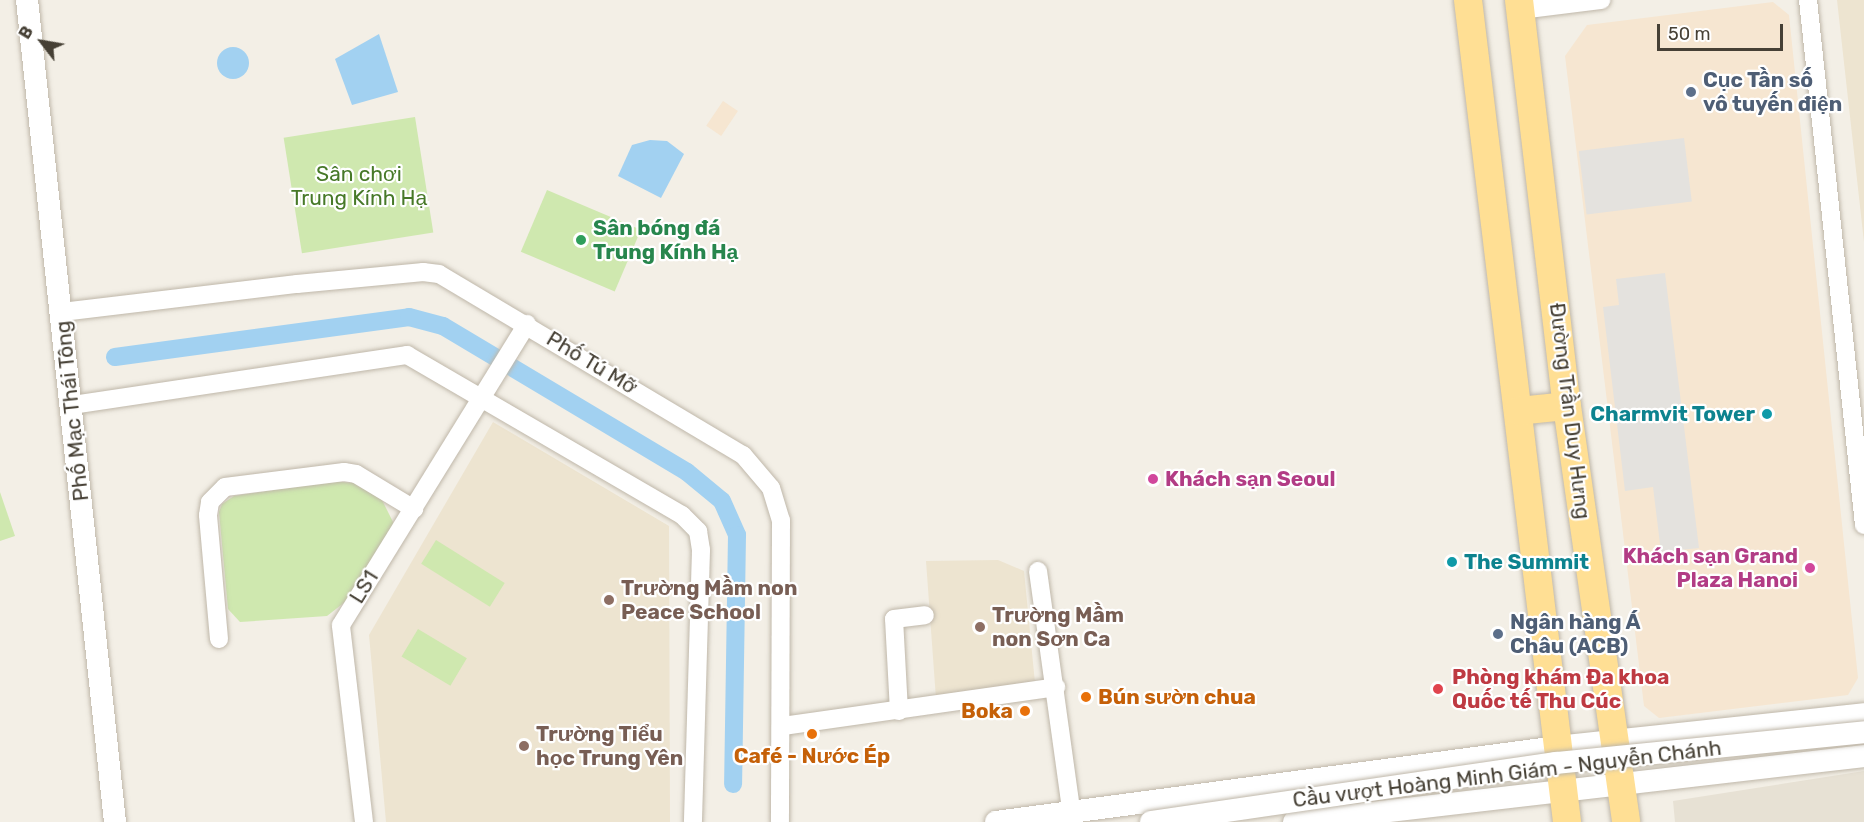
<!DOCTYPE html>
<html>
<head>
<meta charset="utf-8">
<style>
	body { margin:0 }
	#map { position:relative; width:1864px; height:822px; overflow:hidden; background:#f3efe6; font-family:Rubik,sans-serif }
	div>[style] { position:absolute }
	.residential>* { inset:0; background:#e7e1d4 }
	.commercial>* { inset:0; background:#f6e6d1; transform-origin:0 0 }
	.education>* { inset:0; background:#ede4d0 }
	.green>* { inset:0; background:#cfe8af; transform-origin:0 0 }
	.parking>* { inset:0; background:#e4e2de; transform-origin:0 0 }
	.water>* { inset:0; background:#a2d1f1 }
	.round { border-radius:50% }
	.canal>* { height:18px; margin:-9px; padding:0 9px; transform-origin:9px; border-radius:9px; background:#a2d1f1 }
	.roads { filter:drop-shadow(0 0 2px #bfb7a9) drop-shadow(0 0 2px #bfb7a9) }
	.minor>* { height:18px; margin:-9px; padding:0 9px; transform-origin:9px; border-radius:9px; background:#fff }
	.tertiary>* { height:22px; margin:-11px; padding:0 11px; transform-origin:11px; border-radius:11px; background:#fff }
	.primary>* { height:28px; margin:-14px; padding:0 14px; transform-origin:14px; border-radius:14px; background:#ffdf94 }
	.bridges { filter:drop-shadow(0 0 2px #bfb7a9) drop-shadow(0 0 2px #bfb7a9) }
	.tertiary-bridge>* { height:22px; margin:-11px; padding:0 11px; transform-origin:11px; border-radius:11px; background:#fff }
	.dots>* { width:16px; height:16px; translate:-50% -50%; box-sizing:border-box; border:3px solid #fff; border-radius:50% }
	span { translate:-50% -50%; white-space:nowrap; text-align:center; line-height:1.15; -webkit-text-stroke:4.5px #fff; paint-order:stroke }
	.service-label { font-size:21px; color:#4e5e75; font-weight:700 }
	.left { translate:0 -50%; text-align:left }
	.park-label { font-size:21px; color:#477928 }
	.leisure-label { font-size:21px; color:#27864d; font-weight:700 }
	.street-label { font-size:21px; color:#464035 }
	.culture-label { font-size:21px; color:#0d838f; font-weight:700 }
	.right { translate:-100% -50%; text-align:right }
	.hotel-label { font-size:21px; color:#b23c85; font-weight:700 }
	.education-label { font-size:21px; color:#785e54; font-weight:700 }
	.health-label { font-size:21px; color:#be3a42; font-weight:700 }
	.food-label { font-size:21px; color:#c56008; font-weight:700 }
	.north { position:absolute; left:12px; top:12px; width:60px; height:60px; -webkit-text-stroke:4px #fff; paint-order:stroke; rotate:301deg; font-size:16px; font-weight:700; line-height:24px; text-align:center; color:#464035 }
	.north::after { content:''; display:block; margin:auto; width:21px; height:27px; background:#464035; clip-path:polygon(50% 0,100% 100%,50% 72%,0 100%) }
	.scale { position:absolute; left:1657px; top:24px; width:126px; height:27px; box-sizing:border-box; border:3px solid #464035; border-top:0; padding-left:8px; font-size:18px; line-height:21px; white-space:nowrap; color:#464035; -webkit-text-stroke:4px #fff; paint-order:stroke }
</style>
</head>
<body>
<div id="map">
	<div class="residential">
		<div style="clip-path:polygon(1864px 771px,1864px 822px,1675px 822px,1673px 801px)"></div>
	</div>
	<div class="commercial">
		<div style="clip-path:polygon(1773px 2px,1789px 15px,1858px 678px,1848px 695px,1659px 718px,1644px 706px,1565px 56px,1587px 25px)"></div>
		<div style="left:723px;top:101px;width:18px;height:30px;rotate:34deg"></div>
	</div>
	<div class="education">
		<div style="clip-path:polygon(1837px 0,1864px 0,1864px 242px)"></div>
		<div style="clip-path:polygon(493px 422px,669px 526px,670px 822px,386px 822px,369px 635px)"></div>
		<div style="clip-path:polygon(998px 560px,1024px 571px,1035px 683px,936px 699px,926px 561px)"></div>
	</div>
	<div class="green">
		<div style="left:415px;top:117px;width:117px;height:133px;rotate:81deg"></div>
		<div style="left:547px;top:190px;width:102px;height:67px;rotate:23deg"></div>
		<div style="clip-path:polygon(330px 481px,354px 483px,382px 500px,394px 524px,350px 598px,327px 616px,240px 622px,228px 609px,219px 512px,222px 504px,234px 496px)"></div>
		<div style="clip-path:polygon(0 492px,15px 536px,0 541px)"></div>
		<div style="left:436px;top:540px;width:81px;height:28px;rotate:32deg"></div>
		<div style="left:418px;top:629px;width:57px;height:32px;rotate:31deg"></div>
	</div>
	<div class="parking">
		<div style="left:1684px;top:138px;width:64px;height:106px;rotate:83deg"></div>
		<div style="clip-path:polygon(1665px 273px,1699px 548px,1661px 552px,1653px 487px,1625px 491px,1603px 307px,1619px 305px,1616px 279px)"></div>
	</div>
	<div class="water">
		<div style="clip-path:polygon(379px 34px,398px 92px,352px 105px,335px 59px)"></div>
		<div class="round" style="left:217px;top:47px;width:32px;height:32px"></div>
		<div style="clip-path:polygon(650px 140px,667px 141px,684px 154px,661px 198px,618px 176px,632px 145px)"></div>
	</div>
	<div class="canal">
		<div style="left:115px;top:357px;width:297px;rotate:-7.7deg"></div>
		<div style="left:409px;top:317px;width:35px;rotate:15deg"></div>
		<div style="left:443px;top:326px;width:284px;rotate:30.9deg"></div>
		<div style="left:687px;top:472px;width:45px;rotate:39.6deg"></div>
		<div style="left:722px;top:501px;width:37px;rotate:66deg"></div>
		<div style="left:737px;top:535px;width:249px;rotate:90.9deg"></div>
	</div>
	<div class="roads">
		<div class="minor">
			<div style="left:1808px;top:0;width:528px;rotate:83.91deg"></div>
			<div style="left:1521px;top:10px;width:81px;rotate:-7.1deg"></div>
			<div style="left:62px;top:312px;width:237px;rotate:-6.8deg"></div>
			<div style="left:297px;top:284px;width:127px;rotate:-5.4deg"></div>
			<div style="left:423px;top:272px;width:16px;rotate:7deg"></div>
			<div style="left:439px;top:274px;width:354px;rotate:30.8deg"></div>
			<div style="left:743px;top:455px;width:43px;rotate:49.7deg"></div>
			<div style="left:771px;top:488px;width:34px;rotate:73deg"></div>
			<div style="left:781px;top:520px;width:302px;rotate:90.2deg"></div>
			<div style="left:72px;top:405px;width:339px;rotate:-8.5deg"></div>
			<div style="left:407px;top:355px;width:318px;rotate:30.2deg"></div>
			<div style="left:682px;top:515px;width:23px;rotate:45deg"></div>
			<div style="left:698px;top:531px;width:19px;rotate:81deg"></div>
			<div style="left:701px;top:550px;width:272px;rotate:91.7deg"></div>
			<div style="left:1038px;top:571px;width:240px;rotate:82.1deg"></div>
			<div style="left:219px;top:639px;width:124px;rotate:-95.1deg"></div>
			<div style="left:208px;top:515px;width:13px;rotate:-81deg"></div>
			<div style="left:210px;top:502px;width:21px;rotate:-45deg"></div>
			<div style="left:225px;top:487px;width:120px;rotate:-7.2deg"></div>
			<div style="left:344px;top:472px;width:12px;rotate:9deg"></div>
			<div style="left:356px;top:474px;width:68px;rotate:31.1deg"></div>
			<div style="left:899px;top:711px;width:92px;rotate:-93.1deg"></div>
			<div style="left:894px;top:619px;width:31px;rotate:-7deg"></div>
			<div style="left:783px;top:726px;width:276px;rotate:-8.1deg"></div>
			<div style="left:364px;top:822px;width:198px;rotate:-96.7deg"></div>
			<div style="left:341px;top:625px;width:354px;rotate:-58.3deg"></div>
		</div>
		<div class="tertiary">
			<div style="left:27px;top:0;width:827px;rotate:83.89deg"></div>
			<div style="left:996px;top:822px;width:566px;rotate:-7.61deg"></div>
			<div style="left:1557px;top:747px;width:309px;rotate:-6.1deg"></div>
			<div style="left:1294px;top:822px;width:574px;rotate:-6.6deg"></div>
		</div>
		<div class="primary">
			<div style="left:1468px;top:0;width:828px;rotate:83.13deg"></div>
			<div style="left:1519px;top:0;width:409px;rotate:83.3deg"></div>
			<div style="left:1567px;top:406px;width:420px;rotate:81.9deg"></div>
			<div style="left:1518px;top:411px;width:49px;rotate:-5.8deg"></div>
		</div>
	</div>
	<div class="bridges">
		<div class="tertiary-bridge">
			<div style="left:1151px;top:822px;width:409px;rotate:-8.3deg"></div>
			<div style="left:1556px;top:763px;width:310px;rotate:-5.7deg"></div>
		</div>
	</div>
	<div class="dots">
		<div style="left:1691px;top:92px;background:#5c6f8a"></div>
		<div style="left:581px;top:240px;background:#2e9e5b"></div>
		<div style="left:1767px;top:414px;background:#0f9aa8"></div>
		<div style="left:1153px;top:479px;background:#d1479c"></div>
		<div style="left:1452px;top:562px;background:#0f9aa8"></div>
		<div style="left:1810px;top:568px;background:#d1479c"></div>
		<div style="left:609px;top:600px;background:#8d6e63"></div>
		<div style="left:980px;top:627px;background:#8d6e63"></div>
		<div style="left:1498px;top:634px;background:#5c6f8a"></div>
		<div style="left:1438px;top:689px;background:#e0444e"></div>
		<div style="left:1086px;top:697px;background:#e8710a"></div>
		<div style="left:1025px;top:711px;background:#e8710a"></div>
		<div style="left:812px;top:734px;background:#e8710a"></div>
		<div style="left:524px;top:746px;background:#8d6e63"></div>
	</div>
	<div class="service-label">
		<span class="left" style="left:1703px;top:92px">Cục Tần số<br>vô tuyến điện</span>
		<span class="left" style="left:1510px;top:634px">Ngân hàng Á<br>Châu (ACB)</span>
	</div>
	<div class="park-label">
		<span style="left:359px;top:186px">Sân chơi<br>Trung Kính Hạ</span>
	</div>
	<div class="leisure-label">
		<span class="left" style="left:593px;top:240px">Sân bóng đá<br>Trung Kính Hạ</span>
	</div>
	<div class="street-label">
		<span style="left:592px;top:363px;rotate:31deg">Phố Tú Mỡ</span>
		<span style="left:72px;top:411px;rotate:-96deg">Phố Mạc Thái Tông</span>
		<span style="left:1570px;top:411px;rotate:83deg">Đường Trần Duy Hưng</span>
		<span style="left:364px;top:587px;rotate:-58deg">LS1</span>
		<span style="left:1507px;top:774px;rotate:-7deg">Cầu vượt Hoàng Minh Giám - Nguyễn Chánh</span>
	</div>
	<div class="culture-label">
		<span class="right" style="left:1755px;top:414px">Charmvit Tower</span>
		<span class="left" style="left:1464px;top:562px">The Summit</span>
	</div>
	<div class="hotel-label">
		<span class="left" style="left:1165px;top:479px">Khách sạn Seoul</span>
		<span class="right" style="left:1798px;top:568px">Khách sạn Grand<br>Plaza Hanoi</span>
	</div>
	<div class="education-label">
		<span class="left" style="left:621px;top:600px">Trường Mầm non<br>Peace School</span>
		<span class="left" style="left:992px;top:627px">Trường Mầm<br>non Sơn Ca</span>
		<span class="left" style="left:536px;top:746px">Trường Tiểu<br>học Trung Yên</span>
	</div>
	<div class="health-label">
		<span class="left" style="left:1452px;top:689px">Phòng khám Đa khoa<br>Quốc tế Thu Cúc</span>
	</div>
	<div class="food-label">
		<span class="left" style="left:1098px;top:697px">Bún sườn chua</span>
		<span class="right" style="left:1013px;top:711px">Boka</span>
		<span style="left:812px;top:756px">Café - Nước Ép</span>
	</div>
	<div class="north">B</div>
	<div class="scale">50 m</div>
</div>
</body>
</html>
